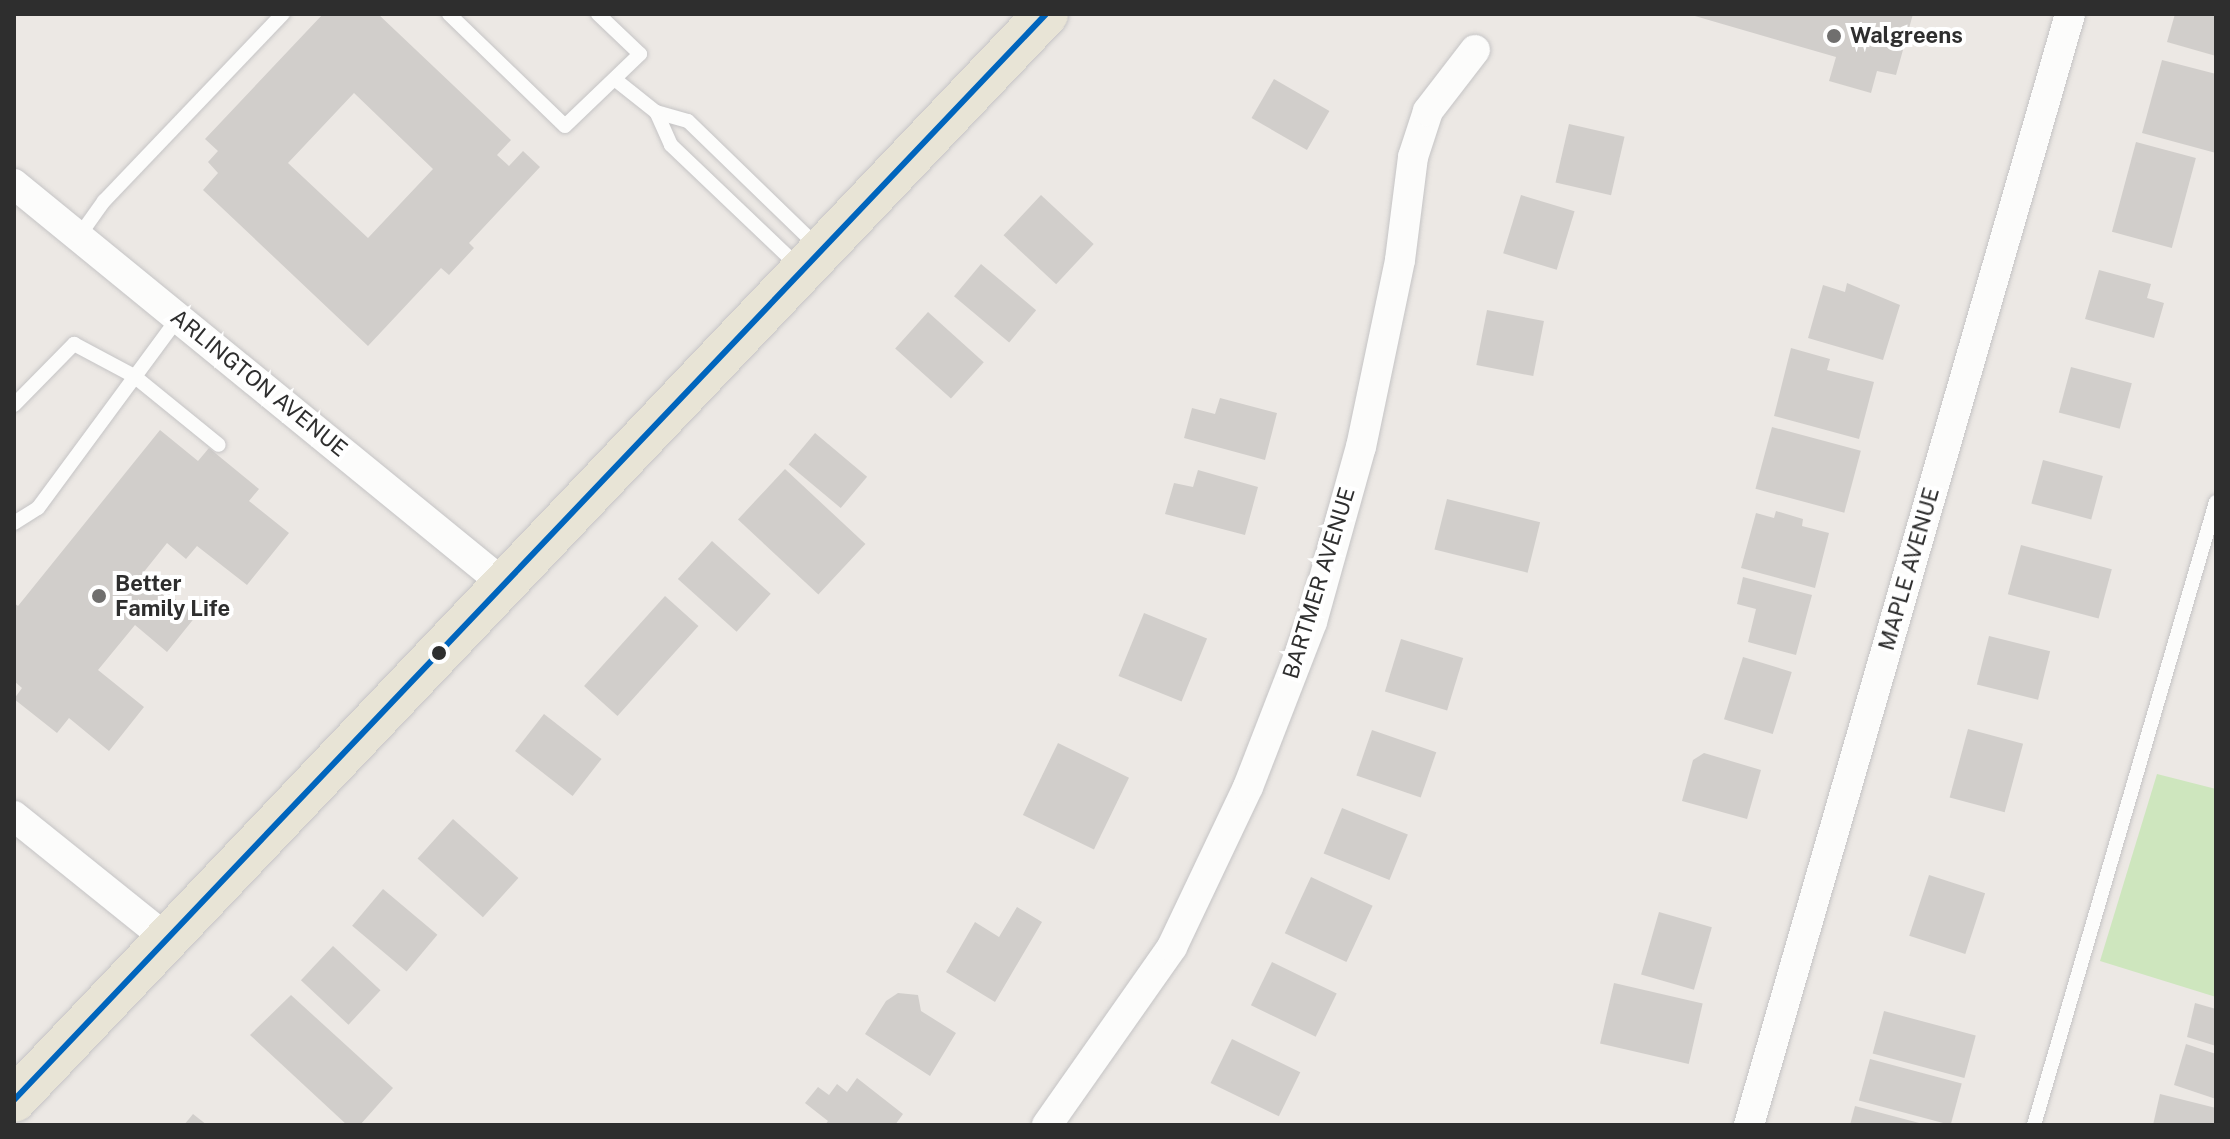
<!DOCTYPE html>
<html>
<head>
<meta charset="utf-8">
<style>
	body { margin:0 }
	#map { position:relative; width:2230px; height:1139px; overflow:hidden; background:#ece8e4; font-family:"Public Sans",sans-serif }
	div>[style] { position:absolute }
	.green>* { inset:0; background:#cee6be }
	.building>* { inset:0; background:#d1cecb; transform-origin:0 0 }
	.roads { filter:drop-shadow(0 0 2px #c5c4c5) drop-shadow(0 0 2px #c5c4c5) }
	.lane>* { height:14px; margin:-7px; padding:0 7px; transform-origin:7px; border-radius:7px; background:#fcfcfb }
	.street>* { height:30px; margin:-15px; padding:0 15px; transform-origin:15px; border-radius:15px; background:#fcfcfb }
	.primary>* { height:44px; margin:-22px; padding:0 22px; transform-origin:22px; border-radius:22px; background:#e8e4d6 }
	.bus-1>* { height:6px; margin:-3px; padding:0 3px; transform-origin:3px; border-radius:3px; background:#0065bd }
	.dots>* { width:22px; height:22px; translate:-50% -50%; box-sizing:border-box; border:4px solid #fff; border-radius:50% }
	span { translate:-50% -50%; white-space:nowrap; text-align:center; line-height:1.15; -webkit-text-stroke:8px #fff; paint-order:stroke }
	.poi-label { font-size:22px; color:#2e2e2e; font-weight:700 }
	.left { translate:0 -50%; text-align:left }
	.street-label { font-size:22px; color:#2e2e2e }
	.frame { position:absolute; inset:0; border:16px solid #2e2e2e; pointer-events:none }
</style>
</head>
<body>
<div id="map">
	<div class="green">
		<div style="clip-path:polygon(2157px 774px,2216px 789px,2216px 997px,2100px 961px)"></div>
	</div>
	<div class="building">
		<div style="clip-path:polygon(evenodd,323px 14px,378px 14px,511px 140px,497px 155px,509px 166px,523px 151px,540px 167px,469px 243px,474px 248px,449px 275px,441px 268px,368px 346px,203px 190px,218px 173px,208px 162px,218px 151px,205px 139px,323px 14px,354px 93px,433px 169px,368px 238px,288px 163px,354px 93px)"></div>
		<div style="clip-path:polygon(1688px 14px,1913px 14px,1896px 75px,1877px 71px,1871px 93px,1829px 81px,1836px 57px)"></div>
		<div style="clip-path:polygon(2175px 14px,2216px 14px,2216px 56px,2167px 42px)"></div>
		<div style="clip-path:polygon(2162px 60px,2216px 74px,2216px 153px,2142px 133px)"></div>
		<div style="left:1274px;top:79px;width:64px;height:45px;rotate:30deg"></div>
		<div style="left:1569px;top:124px;width:57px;height:60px;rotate:13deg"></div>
		<div style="left:2136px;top:142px;width:62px;height:93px;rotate:15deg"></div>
		<div style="left:1041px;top:195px;width:72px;height:55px;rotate:43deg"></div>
		<div style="left:1521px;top:195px;width:56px;height:61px;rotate:17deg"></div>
		<div style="left:981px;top:264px;width:72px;height:42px;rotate:40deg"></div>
		<div style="clip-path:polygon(2099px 270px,2151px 284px,2147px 298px,2164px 303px,2154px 338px,2085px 319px)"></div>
		<div style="clip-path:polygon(1847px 283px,1900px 305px,1883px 360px,1808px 338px,1823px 285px,1845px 292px)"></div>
		<div style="left:1487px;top:310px;width:58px;height:56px;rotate:11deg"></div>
		<div style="left:928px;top:312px;width:75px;height:49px;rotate:42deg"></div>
		<div style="clip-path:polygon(1791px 348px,1830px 359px,1827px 370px,1874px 382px,1859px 439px,1774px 416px)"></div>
		<div style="left:2071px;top:367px;width:63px;height:47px;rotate:15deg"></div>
		<div style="clip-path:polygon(1220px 398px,1277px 413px,1265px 460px,1184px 438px,1192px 408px,1215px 414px)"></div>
		<div style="left:1772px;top:427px;width:92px;height:64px;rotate:15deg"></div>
		<div style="clip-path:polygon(160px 430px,198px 461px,209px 448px,259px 489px,249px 501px,289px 533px,247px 585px,197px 546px,186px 559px,167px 543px,143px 573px,196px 616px,167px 652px,135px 625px,98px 670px,144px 707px,109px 751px,69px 718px,57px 733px,14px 699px,22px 688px,14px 681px,14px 603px,18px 606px)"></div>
		<div style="left:815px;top:433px;width:68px;height:41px;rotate:40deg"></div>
		<div style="left:2043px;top:460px;width:62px;height:45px;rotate:15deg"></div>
		<div style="left:785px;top:469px;width:110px;height:69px;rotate:43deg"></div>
		<div style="clip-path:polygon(1198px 470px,1258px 487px,1245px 535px,1165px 514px,1174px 483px,1193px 487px)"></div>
		<div style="left:1447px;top:499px;width:96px;height:52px;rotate:14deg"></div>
		<div style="clip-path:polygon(1776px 511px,1803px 519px,1802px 526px,1829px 533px,1815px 588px,1741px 568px,1756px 513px,1774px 518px)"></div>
		<div style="left:712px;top:541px;width:79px;height:51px;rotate:42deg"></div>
		<div style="left:2021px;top:545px;width:94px;height:51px;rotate:15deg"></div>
		<div style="clip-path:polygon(1743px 577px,1812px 595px,1796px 655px,1748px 642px,1756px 609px,1737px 604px)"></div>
		<div style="left:665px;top:596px;width:45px;height:121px;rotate:42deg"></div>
		<div style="left:1144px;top:613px;width:68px;height:68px;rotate:22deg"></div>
		<div style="left:1989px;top:636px;width:63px;height:50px;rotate:14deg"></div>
		<div style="left:1401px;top:639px;width:65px;height:55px;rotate:17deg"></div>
		<div style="left:1743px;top:657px;width:51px;height:65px;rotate:17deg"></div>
		<div style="left:544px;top:714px;width:73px;height:47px;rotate:38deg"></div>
		<div style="left:1968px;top:729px;width:57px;height:71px;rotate:15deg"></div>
		<div style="left:1372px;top:730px;width:68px;height:48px;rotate:19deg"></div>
		<div style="left:1058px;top:743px;width:79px;height:80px;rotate:26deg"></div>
		<div style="clip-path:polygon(1704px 753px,1761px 770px,1747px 819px,1682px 801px,1693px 760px)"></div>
		<div style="left:1342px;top:808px;width:71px;height:49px;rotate:22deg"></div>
		<div style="left:453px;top:819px;width:88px;height:53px;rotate:42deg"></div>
		<div style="left:1929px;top:875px;width:59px;height:64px;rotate:18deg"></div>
		<div style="left:1311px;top:877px;width:68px;height:62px;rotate:25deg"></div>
		<div style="left:383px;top:889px;width:71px;height:48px;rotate:40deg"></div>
		<div style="clip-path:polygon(1017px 907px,1042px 922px,995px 1002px,946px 972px,975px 922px,999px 937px)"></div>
		<div style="left:1659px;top:912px;width:55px;height:65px;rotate:16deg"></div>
		<div style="left:333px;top:946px;width:65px;height:47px;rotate:43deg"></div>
		<div style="left:1272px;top:962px;width:72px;height:48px;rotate:26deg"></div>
		<div style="left:1614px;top:983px;width:91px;height:62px;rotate:13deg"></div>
		<div style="clip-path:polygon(898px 993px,918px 995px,921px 1011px,956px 1033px,930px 1076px,865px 1034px,886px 1001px)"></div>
		<div style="clip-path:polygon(291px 995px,393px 1088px,360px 1125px,347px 1125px,250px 1035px)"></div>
		<div style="clip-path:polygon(2195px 1003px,2216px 1009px,2216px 1046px,2187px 1037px)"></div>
		<div style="left:1884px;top:1011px;width:95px;height:44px;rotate:15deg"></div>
		<div style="left:1232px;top:1039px;width:76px;height:49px;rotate:26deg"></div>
		<div style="clip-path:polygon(2186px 1044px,2216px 1054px,2216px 1099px,2174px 1085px)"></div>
		<div style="left:1870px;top:1059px;width:95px;height:43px;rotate:15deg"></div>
		<div style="clip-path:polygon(857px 1078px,903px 1114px,895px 1125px,825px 1125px,828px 1121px,805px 1103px,818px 1087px,829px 1095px,837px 1084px,847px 1092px)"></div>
		<div style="clip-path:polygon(2160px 1094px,2216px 1108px,2216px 1125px,2153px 1125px)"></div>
		<div style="clip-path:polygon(1855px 1106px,1923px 1124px,1923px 1125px,1850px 1125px)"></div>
		<div style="clip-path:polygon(193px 1114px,207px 1125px,184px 1125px)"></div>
	</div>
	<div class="roads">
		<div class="lane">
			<div style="left:449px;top:14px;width:161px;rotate:44deg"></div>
			<div style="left:565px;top:126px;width:104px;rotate:-43.8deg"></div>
			<div style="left:640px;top:54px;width:58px;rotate:-136.4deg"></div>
			<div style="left:617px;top:81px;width:50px;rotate:38.5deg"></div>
			<div style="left:79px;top:236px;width:43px;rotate:-54.5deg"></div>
			<div style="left:104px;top:201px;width:259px;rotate:-46.3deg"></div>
			<div style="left:799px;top:267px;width:177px;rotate:-136.4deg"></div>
			<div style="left:671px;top:145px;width:36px;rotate:-114deg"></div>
			<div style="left:656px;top:112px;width:33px;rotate:16deg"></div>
			<div style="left:688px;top:121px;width:181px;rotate:44.1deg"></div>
			<div style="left:14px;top:405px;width:86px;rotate:-45.5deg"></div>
			<div style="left:74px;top:344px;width:68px;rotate:28.1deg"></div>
			<div style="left:134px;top:376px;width:109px;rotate:39.1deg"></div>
			<div style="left:14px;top:523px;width:28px;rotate:-32deg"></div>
			<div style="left:38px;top:508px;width:237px;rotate:-53.6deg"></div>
			<div style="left:2034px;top:1125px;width:649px;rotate:-73.72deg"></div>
		</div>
		<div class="street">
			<div style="left:14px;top:184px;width:633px;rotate:39.23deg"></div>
			<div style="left:14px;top:816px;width:196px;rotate:38.8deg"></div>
			<div style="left:1047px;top:1125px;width:218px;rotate:-54.9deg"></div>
			<div style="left:1172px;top:947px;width:177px;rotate:-64.6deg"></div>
			<div style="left:1248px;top:787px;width:177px;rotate:-68.8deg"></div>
			<div style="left:1312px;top:622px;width:182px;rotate:-74.4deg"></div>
			<div style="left:1361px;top:447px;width:191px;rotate:-78.2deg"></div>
			<div style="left:1400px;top:260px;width:104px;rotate:-82.8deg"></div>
			<div style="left:1413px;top:157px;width:48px;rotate:-71.9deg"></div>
			<div style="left:1428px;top:111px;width:77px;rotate:-52.4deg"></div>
			<div style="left:1749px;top:1125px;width:1156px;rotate:-73.88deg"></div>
		</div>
		<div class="primary">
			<div style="left:14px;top:1100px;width:1498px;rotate:-46.46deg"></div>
		</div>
	</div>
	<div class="bus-1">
		<div style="left:14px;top:1100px;width:1498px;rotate:-46.46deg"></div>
	</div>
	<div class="dots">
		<div style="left:1834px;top:36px;background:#706f6e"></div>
		<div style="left:99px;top:596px;background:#706f6e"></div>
		<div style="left:439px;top:653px;background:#2e2e2e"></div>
	</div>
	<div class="poi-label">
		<span class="left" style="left:1850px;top:36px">Walgreens</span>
		<span class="left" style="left:115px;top:596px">Better<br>Family Life</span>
	</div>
	<div class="street-label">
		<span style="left:259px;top:383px;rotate:39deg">ARLINGTON AVENUE</span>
		<span style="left:1909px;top:569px;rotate:-74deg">MAPLE AVENUE</span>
		<span style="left:1319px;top:583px;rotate:-73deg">BARTMER AVENUE</span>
	</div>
	<div class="frame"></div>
</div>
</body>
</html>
